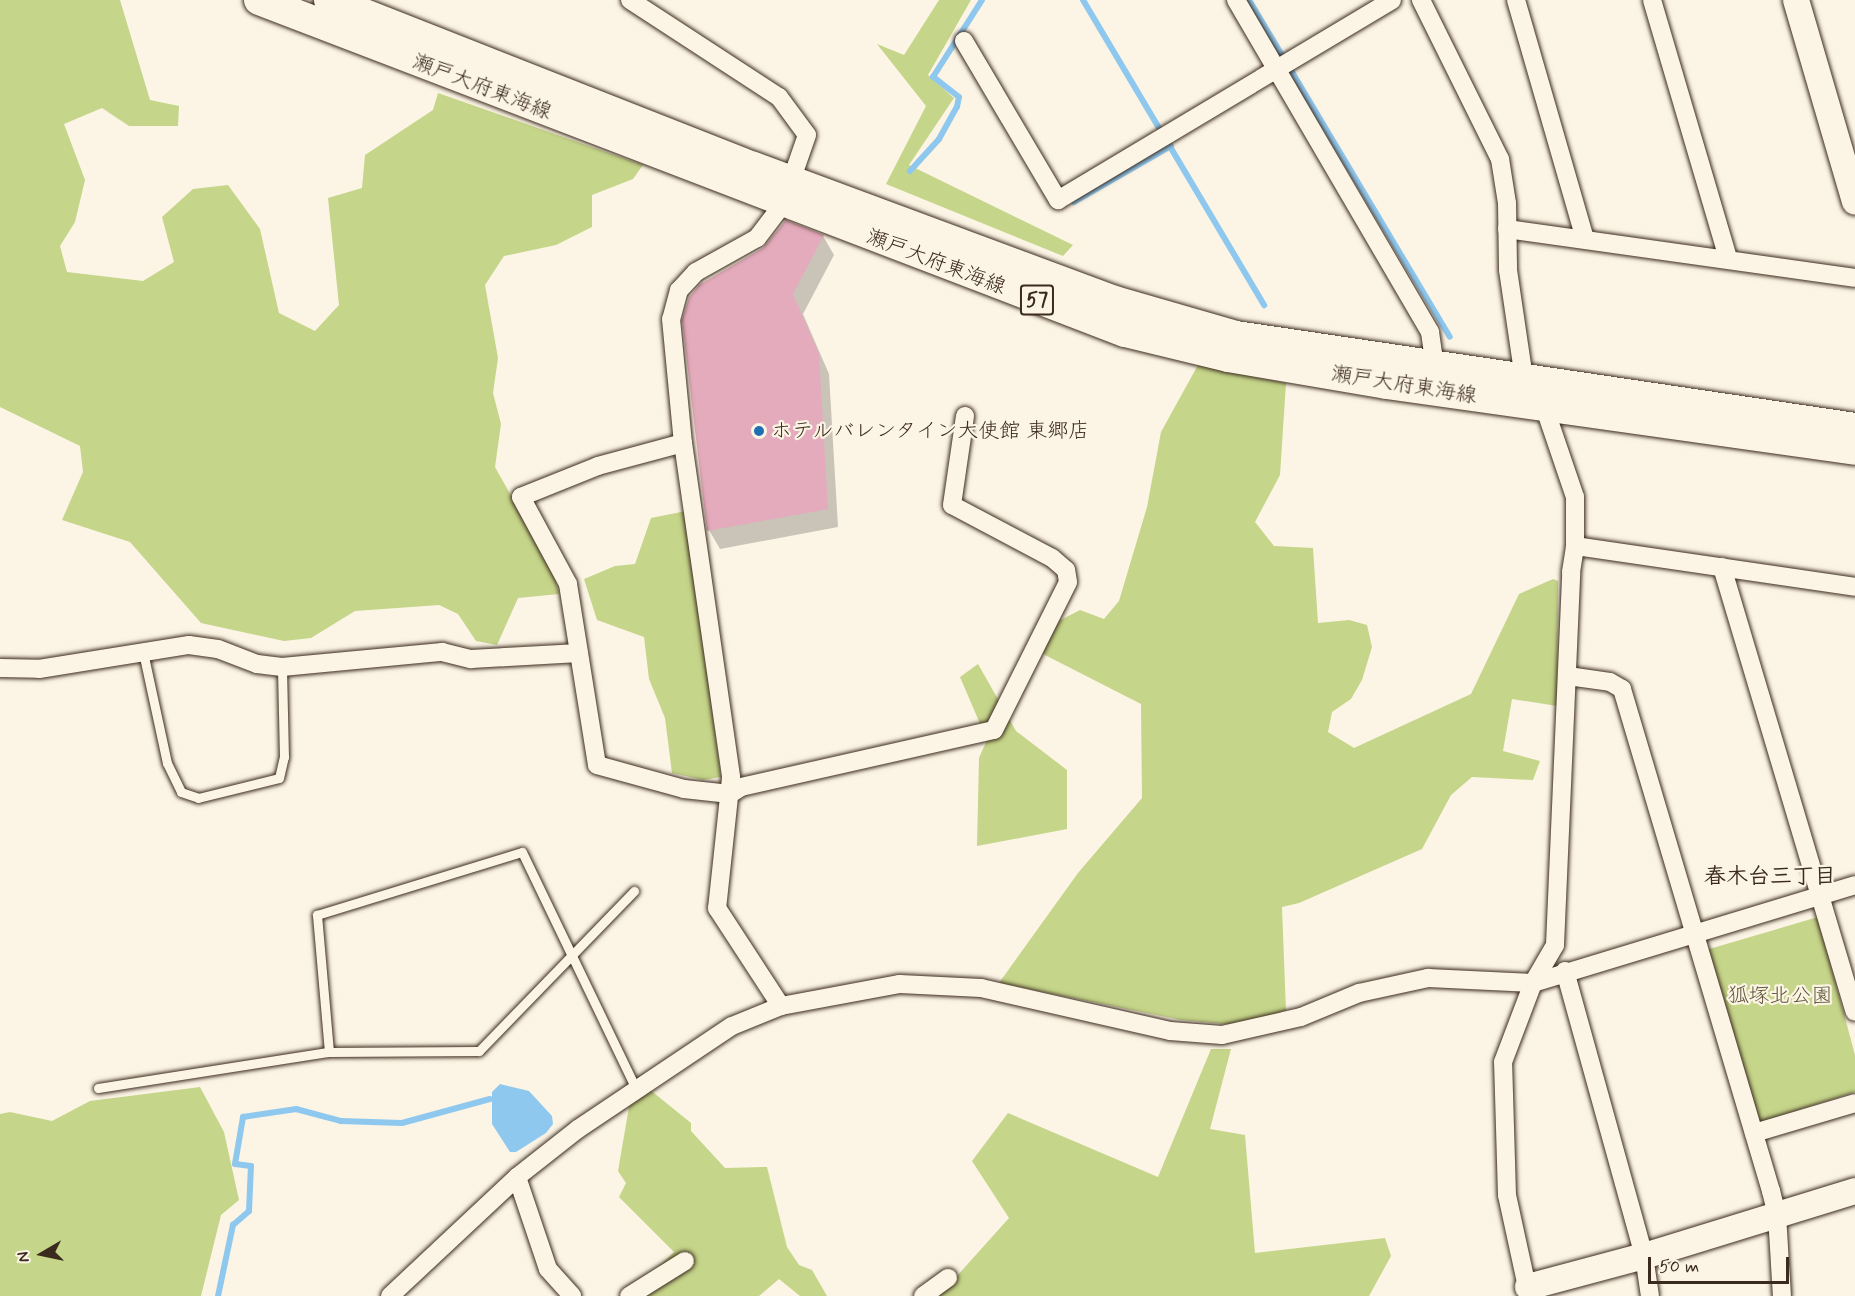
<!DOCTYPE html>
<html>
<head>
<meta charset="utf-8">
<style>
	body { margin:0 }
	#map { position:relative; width:1855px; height:1296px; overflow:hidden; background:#fcf5e5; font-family:Mynerve,"Klee One",sans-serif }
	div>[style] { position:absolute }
	.green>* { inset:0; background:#c5d589 }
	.water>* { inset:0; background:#8fc8ee }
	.shadow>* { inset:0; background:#0003 }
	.stream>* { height:6px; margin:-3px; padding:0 3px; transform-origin:3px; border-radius:3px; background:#8fc8ee }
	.building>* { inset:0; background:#e4abbc }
	.roads { filter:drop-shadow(0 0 2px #3b2a1e) drop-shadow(0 0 2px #3b2a1e) }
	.lane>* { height:9px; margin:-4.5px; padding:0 4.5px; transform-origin:4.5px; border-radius:4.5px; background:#fcf5e5 }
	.street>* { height:18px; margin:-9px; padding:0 9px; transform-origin:9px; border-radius:9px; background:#fcf5e5 }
	.secondary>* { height:26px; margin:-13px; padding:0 13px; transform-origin:13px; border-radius:13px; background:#fcf5e5 }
	.primary>* { height:30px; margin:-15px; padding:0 15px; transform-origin:15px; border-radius:15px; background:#fcf5e5 }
	.dots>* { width:16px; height:16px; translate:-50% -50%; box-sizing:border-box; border:3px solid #fcf5e5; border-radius:50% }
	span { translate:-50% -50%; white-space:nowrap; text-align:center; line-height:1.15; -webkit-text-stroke:4.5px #fcf5e5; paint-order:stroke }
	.shield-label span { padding:2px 4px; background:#fcf5e5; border:2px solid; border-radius:4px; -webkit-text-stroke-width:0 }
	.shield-label { font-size:20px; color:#3b2a1e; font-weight:700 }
	.street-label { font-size:21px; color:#3b2a1e }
	.poi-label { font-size:21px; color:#3b2a1e }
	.left { translate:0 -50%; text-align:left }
	.park-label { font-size:21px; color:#5e5539 }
	.neighbourhood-label { font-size:22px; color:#3b2a1e; font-weight:700 }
	.north { position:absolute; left:12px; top:1224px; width:60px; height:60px; -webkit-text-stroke:4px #fcf5e5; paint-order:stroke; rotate:261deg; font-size:16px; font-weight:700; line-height:24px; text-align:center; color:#3b2a1e }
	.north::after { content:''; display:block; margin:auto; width:21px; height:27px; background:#3b2a1e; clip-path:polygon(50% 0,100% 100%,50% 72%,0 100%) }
	.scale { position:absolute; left:1648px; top:1257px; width:141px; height:27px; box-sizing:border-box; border:3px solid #3b2a1e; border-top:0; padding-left:8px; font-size:18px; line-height:21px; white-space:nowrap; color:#3b2a1e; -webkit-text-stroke:4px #fcf5e5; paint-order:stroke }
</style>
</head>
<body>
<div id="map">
	<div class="green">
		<div style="clip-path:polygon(0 0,120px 0,150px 100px,179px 106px,178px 126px,129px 126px,102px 108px,64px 124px,85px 180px,75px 222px,60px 246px,67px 272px,143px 281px,174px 262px,162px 217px,193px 189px,228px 185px,260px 229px,279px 313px,315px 331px,339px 305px,328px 198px,362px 188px,365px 155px,433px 110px,438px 93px,643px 165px,633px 179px,592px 195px,592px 227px,556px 245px,504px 256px,485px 285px,498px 358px,493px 393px,501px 424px,495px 467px,553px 570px,559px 594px,518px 598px,497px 645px,476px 641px,458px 614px,439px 605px,355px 611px,311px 638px,284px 641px,201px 623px,130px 542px,62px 520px,83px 472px,80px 446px,0 407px)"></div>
		<div style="clip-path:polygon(939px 0,971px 0,928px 75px,954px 98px,909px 165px,1073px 245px,1063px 256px,886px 184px,926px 106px,877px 44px,904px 55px)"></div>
		<div style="clip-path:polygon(1198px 365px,1286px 383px,1280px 475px,1255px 522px,1274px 546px,1313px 548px,1318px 623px,1349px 620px,1367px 625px,1372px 647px,1362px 680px,1351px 699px,1332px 712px,1328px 732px,1354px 748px,1471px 694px,1519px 594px,1553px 579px,1558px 581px,1557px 706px,1512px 699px,1503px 751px,1540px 761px,1533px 780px,1472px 777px,1451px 795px,1422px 849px,1299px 903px,1282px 907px,1286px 1012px,1236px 1025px,1181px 1020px,999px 983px,1078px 873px,1142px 798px,1141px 704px,1043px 654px,1053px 624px,1080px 610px,1104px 619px,1119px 601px,1147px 507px,1161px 432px)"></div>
		<div style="clip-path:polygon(686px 511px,721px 777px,703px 780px,672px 773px,665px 718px,649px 679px,644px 637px,597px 620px,584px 579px,615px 566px,635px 564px,651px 518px)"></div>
		<div style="clip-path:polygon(978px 664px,1016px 731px,1067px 770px,1067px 829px,977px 846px,979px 758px,987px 740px,960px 677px)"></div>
		<div style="clip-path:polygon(1818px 917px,1855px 1055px,1855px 1092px,1757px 1123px,1706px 950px)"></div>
		<div style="clip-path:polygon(1211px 1049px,1231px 1049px,1210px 1129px,1245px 1135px,1255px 1253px,1385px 1238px,1391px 1256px,1369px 1296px,939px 1296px,1009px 1218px,972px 1161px,1008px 1113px,1158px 1177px)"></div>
		<div style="clip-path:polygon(200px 1087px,224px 1132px,239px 1200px,221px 1215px,201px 1296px,0 1296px,0 1114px,10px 1112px,52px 1121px,90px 1101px)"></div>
		<div style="clip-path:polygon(649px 1089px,691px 1123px,691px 1131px,725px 1168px,767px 1167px,787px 1247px,799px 1265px,812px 1270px,827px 1296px,800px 1296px,779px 1279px,759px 1296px,628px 1296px,674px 1252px,619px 1197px,626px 1183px,618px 1171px,630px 1101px)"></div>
	</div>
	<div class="water">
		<div style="clip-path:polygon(500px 1084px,529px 1091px,552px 1116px,553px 1124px,546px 1133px,516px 1152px,510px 1152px,492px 1124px,492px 1092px)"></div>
	</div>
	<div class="shadow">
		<div style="clip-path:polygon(823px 236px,834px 255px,803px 314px,829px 374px,838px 527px,720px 549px,709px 530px,690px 298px)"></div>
	</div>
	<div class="stream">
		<div style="left:1083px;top:0;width:355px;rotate:59.3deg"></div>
		<div style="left:1249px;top:0;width:392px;rotate:59.2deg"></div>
		<div style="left:910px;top:171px;width:43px;rotate:-47.8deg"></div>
		<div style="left:939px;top:139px;width:37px;rotate:-61deg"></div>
		<div style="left:957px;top:107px;width:10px;rotate:-79deg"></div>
		<div style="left:959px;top:97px;width:33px;rotate:-142deg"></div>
		<div style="left:933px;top:77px;width:91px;rotate:-57.5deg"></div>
		<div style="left:1074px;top:202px;width:112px;rotate:-30deg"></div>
		<div style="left:218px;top:1296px;width:73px;rotate:-78.1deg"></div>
		<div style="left:233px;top:1225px;width:21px;rotate:-41deg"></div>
		<div style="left:249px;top:1211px;width:45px;rotate:-87.5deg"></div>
		<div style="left:251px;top:1166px;width:16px;rotate:-173deg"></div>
		<div style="left:235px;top:1164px;width:48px;rotate:-80.3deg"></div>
		<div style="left:243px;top:1117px;width:54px;rotate:-8.6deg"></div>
		<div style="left:296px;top:1109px;width:47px;rotate:14.9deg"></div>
		<div style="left:341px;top:1121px;width:61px;rotate:1.9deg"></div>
		<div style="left:402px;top:1123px;width:91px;rotate:-15.3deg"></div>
	</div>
	<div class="building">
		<div style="clip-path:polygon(786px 220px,824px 235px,793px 294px,819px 354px,828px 509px,707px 531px,682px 320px,689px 298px,699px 285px,763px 248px)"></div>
	</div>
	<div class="roads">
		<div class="lane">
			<div style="left:143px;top:652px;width:114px;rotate:77.8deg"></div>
			<div style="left:167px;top:763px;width:32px;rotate:64deg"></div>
			<div style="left:181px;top:792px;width:18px;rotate:19deg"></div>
			<div style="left:198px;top:798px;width:83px;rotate:-13.9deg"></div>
			<div style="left:279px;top:778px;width:22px;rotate:-77deg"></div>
			<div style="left:284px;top:757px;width:90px;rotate:-91.3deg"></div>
			<div style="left:329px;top:1052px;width:138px;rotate:-95deg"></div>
			<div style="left:317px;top:915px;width:214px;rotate:-17.1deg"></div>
			<div style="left:522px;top:852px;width:263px;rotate:64.3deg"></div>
			<div style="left:98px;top:1088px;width:234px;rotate:-8.9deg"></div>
			<div style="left:329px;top:1052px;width:150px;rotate:-0.4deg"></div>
			<div style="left:479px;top:1051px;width:223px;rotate:-45.9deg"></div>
		</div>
		<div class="street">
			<div style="left:630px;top:0;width:178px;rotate:33.1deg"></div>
			<div style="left:779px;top:97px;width:47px;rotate:53.6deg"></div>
			<div style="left:807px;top:135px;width:73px;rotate:109.2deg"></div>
			<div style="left:783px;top:204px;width:43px;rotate:127.4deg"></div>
			<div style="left:757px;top:238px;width:70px;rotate:150.9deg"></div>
			<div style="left:696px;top:272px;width:25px;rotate:133deg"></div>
			<div style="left:679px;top:290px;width:30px;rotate:105deg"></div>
			<div style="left:671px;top:319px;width:125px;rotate:84.5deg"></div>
			<div style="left:683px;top:443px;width:338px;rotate:81.8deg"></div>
			<div style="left:731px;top:778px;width:131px;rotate:96.1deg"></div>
			<div style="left:717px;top:908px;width:117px;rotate:56.9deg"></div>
			<div style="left:1236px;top:0;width:385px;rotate:59.7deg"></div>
			<div style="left:1430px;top:332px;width:34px;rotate:82deg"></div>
			<div style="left:1421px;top:0;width:178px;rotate:63.6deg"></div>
			<div style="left:1500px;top:159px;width:45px;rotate:81deg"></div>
			<div style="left:1507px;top:203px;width:67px;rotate:89.1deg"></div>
			<div style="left:1508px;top:270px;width:109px;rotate:81.6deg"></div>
			<div style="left:1516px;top:0;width:249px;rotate:73.9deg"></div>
			<div style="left:1652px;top:0;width:270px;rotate:73.6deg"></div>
			<div style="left:964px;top:41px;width:185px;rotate:59.4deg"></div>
			<div style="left:1058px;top:200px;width:389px;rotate:-30.9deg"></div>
			<div style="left:1507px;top:229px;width:351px;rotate:8deg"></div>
			<div style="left:683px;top:443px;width:88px;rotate:164.9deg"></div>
			<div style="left:598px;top:466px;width:83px;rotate:158.1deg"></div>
			<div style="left:521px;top:497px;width:99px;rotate:61.6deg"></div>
			<div style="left:568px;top:584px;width:183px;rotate:80.9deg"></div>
			<div style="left:597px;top:765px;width:90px;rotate:15.4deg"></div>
			<div style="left:684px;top:789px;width:46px;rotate:6.2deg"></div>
			<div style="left:730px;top:794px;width:13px;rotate:-32deg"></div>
			<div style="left:741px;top:787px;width:259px;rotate:-12.7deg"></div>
			<div style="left:994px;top:730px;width:165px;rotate:-63.4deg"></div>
			<div style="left:1068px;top:582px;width:12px;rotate:-99deg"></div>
			<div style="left:1066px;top:570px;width:18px;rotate:-139deg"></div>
			<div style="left:1052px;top:558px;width:113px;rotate:-152.1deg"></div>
			<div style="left:952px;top:505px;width:90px;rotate:-81.7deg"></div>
			<div style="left:1575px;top:546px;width:283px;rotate:8.3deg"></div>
			<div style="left:1722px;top:567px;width:464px;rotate:73.4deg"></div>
			<div style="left:0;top:668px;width:39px;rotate:1deg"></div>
			<div style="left:39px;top:669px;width:152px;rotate:-9.1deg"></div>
			<div style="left:189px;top:645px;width:29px;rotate:8deg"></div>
			<div style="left:218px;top:649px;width:42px;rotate:21deg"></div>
			<div style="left:257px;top:664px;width:25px;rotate:7deg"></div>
			<div style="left:282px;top:667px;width:161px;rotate:-5.4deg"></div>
			<div style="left:442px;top:652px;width:30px;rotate:14deg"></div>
			<div style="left:471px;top:659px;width:108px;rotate:-3.2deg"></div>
			<div style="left:1568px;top:676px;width:42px;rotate:8.1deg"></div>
			<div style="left:1610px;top:682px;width:14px;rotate:30deg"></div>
			<div style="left:1622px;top:689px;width:524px;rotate:73.47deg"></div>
			<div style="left:1771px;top:1191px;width:25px;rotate:76deg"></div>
			<div style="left:1777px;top:1215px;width:81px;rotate:86.5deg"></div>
			<div style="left:1565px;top:971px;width:296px;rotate:74.5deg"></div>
			<div style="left:1644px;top:1256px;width:40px;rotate:81.5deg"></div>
			<div style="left:1754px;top:1133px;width:105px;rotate:-16.5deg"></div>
			<div style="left:517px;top:1177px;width:97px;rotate:71.4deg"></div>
			<div style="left:548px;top:1269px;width:36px;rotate:48deg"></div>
			<div style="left:390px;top:1296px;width:174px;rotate:-43.1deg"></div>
			<div style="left:517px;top:1177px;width:78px;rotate:-38.2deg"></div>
			<div style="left:578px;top:1129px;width:185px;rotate:-33.8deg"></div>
			<div style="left:732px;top:1026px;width:53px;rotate:-22.2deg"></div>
			<div style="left:781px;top:1006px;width:121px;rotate:-10.5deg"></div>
			<div style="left:900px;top:984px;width:81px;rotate:2.8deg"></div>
			<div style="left:981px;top:988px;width:194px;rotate:12.8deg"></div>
			<div style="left:1170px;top:1031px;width:52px;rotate:4.4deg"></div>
			<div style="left:1222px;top:1035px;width:81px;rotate:-12.8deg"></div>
			<div style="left:1301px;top:1017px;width:63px;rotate:-22.5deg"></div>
			<div style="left:1359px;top:993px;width:71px;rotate:-12.3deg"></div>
			<div style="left:1428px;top:978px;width:105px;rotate:2.7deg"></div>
			<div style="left:1533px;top:983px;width:337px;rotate:-16.9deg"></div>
			<div style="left:629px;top:1296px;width:66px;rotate:-32deg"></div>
			<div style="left:923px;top:1296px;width:31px;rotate:-36deg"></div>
			<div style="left:1529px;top:1296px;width:103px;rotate:-102.3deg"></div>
			<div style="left:1507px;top:1195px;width:133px;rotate:-91.7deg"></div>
			<div style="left:1503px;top:1062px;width:85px;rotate:-69.2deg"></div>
			<div style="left:1533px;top:983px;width:44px;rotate:-59.9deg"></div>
			<div style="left:1555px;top:945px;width:373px;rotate:-87.5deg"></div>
			<div style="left:1571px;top:572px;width:26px;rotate:-81deg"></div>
			<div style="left:1575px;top:546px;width:49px;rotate:-90deg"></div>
			<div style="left:1575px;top:497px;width:96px;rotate:-108.8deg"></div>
		</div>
		<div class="secondary">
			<div style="left:1796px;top:0;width:210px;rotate:73.7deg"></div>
			<div style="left:1528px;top:1287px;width:120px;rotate:-15deg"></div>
			<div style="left:1644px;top:1256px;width:221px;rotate:-17.1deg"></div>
		</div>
		<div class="primary">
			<div style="left:259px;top:0;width:927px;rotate:20.98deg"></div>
			<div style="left:1125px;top:332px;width:106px;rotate:13.6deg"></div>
			<div style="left:1228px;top:357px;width:161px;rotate:9.6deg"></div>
			<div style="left:1387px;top:384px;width:473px;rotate:8deg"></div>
			<div style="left:329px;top:0;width:457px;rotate:21.5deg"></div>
			<div style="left:754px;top:167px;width:385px;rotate:20.4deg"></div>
			<div style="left:1115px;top:301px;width:126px;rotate:16.1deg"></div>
			<div style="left:1236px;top:336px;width:626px;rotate:8.45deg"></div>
		</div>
	</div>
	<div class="dots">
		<div style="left:759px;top:431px;background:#1f6fb2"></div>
	</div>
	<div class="shield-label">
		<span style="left:1037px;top:300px">57</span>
	</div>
	<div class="street-label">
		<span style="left:482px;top:87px;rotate:21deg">瀬戸大府東海線</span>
		<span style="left:936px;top:262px;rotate:21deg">瀬戸大府東海線</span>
		<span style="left:1404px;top:385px;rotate:9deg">瀬戸大府東海線</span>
	</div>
	<div class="poi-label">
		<span class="left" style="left:771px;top:431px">ホテルバレンタイン大使館 東郷店</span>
	</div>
	<div class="park-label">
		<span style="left:1780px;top:996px">狐塚北公園</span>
	</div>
	<div class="neighbourhood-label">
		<span style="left:1770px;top:878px">春木台三丁目</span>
	</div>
	<div class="north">N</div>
	<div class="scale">50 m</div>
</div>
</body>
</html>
